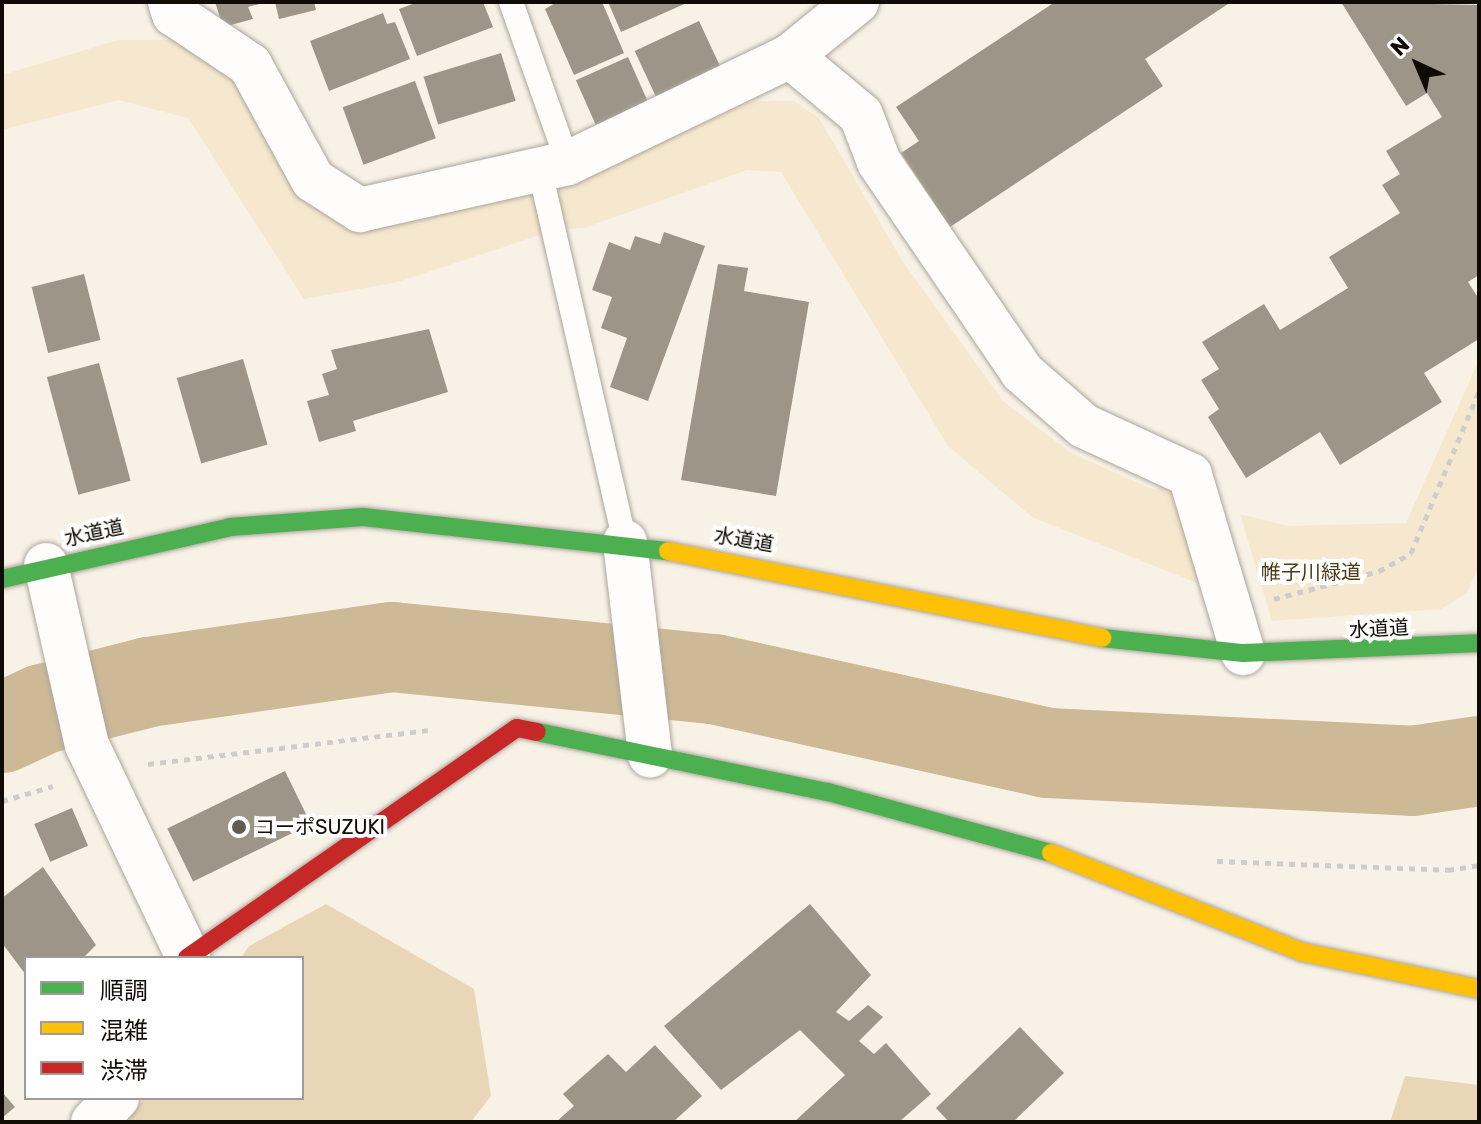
<!DOCTYPE html>
<html>
<head>
<meta charset="utf-8">
<style>
	body { margin:0 }
	#map { position:relative; width:1481px; height:1124px; overflow:hidden; background:#f8f1e6; font-family:Rubik,"Noto Sans JP",sans-serif }
	div>[style] { position:absolute }
	.green>* { inset:0; background:#f6e8ce }
	.forest>* { inset:0; background:#e8d6b7 }
	.river>* { height:90px; margin:-45px; padding:0 45px; transform-origin:45px; border-radius:45px; background:#cdb995 }
	.building>* { inset:0; background:#9d9588; transform-origin:0 0 }
	.path>* { height:5px; margin-top:-2.5px; transform-origin:0; background:repeating-linear-gradient(90deg,#cfcdcb 0 6px,transparent 0 12px) }
	.roads { filter:drop-shadow(0 0 2px #aba69c) drop-shadow(0 0 2px #aba69c) }
	.lane>* { height:24px; margin:-12px; padding:0 12px; transform-origin:12px; border-radius:12px; background:#fefdfb }
	.street>* { height:44px; margin:-22px; padding:0 22px; transform-origin:22px; border-radius:22px; background:#fefdfb }
	.fast>* { height:18px; margin:-9px; padding:0 9px; transform-origin:9px; border-radius:9px; background:#4caf50 }
	.slow>* { height:18px; margin:-9px; padding:0 9px; transform-origin:9px; border-radius:9px; background:#ffc107 }
	.jam>* { height:18px; margin:-9px; padding:0 9px; transform-origin:9px; border-radius:9px; background:#c62828 }
	.dots>* { width:22px; height:22px; translate:-50% -50%; box-sizing:border-box; border:4px solid #fff; border-radius:50% }
	span { translate:-50% -50%; white-space:nowrap; text-align:center; line-height:1.15; -webkit-text-stroke:8px #fff; paint-order:stroke }
	.street-label { font-size:20px; color:#100b04 }
	.park-label { font-size:20px; color:#4d3b15 }
	.poi-label { font-size:20px; color:#100b04 }
	.left { translate:0 -50%; text-align:left }
	.frame { position:absolute; inset:0; border:4px solid #100b04; pointer-events:none }
	.legend { position:absolute; left:24px; top:956px; width:280px; height:144px; box-sizing:border-box; background:#fff; border:2px solid #9f9d9b; margin:0; padding:10px 14px; list-style:none; font-size:24px; color:#100b04 }
	.legend li { display:flex; align-items:center; gap:16px; height:40px }
	.legend b { width:40px; border:2px solid #9f9d9b }
	.north { position:absolute; left:1377px; top:24px; width:80px; height:80px; -webkit-text-stroke:6px #fff; paint-order:stroke; rotate:316deg; font-size:22px; font-weight:700; line-height:32px; text-align:center; color:#100b04 }
	.north::after { content:''; display:block; margin:auto; width:28px; height:36px; background:#100b04; clip-path:polygon(50% 0,100% 100%,50% 72%,0 100%) }
</style>
</head>
<body>
<div id="map">
	<div class="green">
		<div style="clip-path:polygon(118px 40px,174px 40px,245px 73px,319px 209px,355px 226px,545px 187px,754px 101px,794px 101px,819px 118px,903px 262px,1003px 401px,1071px 453px,1154px 490px,1171px 481px,1202px 585px,1032px 517px,948px 446px,781px 172px,747px 170px,584px 228px,558px 229px,398px 282px,304px 299px,188px 118px,118px 100px,2px 130px,2px 75px)"></div>
		<div style="clip-path:polygon(1479px 360px,1479px 565px,1467px 593px,1441px 609px,1272px 621px,1240px 514px,1288px 526px,1406px 523px)"></div>
	</div>
	<div class="forest">
		<div style="clip-path:polygon(326px 904px,474px 989px,491px 1096px,471px 1122px,127px 1122px,144px 1098px,302px 1098px,302px 958px,241px 958px,249px 946px)"></div>
		<div style="clip-path:polygon(1405px 1076px,1479px 1085px,1479px 1122px,1390px 1122px)"></div>
	</div>
	<div class="river">
		<div style="left:2px;top:728px;width:45px;rotate:-24.9deg"></div>
		<div style="left:43px;top:709px;width:109px;rotate:-14.3deg"></div>
		<div style="left:149px;top:682px;width:246px;rotate:-8.2deg"></div>
		<div style="left:392px;top:647px;width:324px;rotate:5.7deg"></div>
		<div style="left:714px;top:679px;width:342px;rotate:12.5deg"></div>
		<div style="left:1048px;top:753px;width:364px;rotate:2.8deg"></div>
		<div style="left:1412px;top:771px;width:68px;rotate:-8.5deg"></div>
	</div>
	<div class="building">
		<div style="clip-path:polygon(215px 2px,263px 2px,263px 3px,248px 7px,253px 19px,223px 27px)"></div>
		<div style="clip-path:polygon(275px 2px,314px 2px,316px 10px,279px 19px)"></div>
		<div style="clip-path:polygon(418px 2px,483px 2px,493px 27px,417px 56px,399px 9px)"></div>
		<div style="clip-path:polygon(557px 2px,602px 2px,624px 53px,574px 75px,545px 9px)"></div>
		<div style="clip-path:polygon(608px 2px,689px 2px,621px 32px)"></div>
		<div style="clip-path:polygon(1055px 2px,1231px 2px,1145px 59px,1163px 86px,950px 227px,901px 153px,919px 141px,896px 107px)"></div>
		<div style="clip-path:polygon(1341px 2px,1479px 5px,1479px 275px,1468px 282px,1479px 299px,1479px 339px,1424px 373px,1442px 402px,1340px 465px,1320px 432px,1246px 478px,1208px 417px,1219px 409px,1201px 380px,1219px 369px,1202px 342px,1264px 304px,1280px 330px,1348px 288px,1329px 257px,1400px 213px,1382px 185px,1400px 174px,1386px 151px,1442px 117px,1427px 93px,1406px 106px)"></div>
		<div style="clip-path:polygon(383px 13px,387px 24px,395px 22px,410px 59px,329px 91px,310px 41px)"></div>
		<div style="left:699px;top:21px;width:51px;height:71px;rotate:65deg"></div>
		<div style="left:501px;top:53px;width:50px;height:81px;rotate:73deg"></div>
		<div style="left:628px;top:57px;width:49px;height:57px;rotate:66deg"></div>
		<div style="left:415px;top:81px;width:61px;height:77px;rotate:70deg"></div>
		<div style="clip-path:polygon(664px 232px,705px 246px,648px 401px,610px 387px,627px 338px,601px 328px,612px 297px,592px 290px,609px 242px,630px 250px,635px 236px,660px 244px)"></div>
		<div style="clip-path:polygon(718px 264px,748px 268px,744px 291px,809px 302px,776px 496px,681px 480px)"></div>
		<div style="left:84px;top:274px;width:68px;height:54px;rotate:76deg"></div>
		<div style="clip-path:polygon(429px 329px,448px 392px,353px 421px,356px 431px,319px 442px,307px 401px,329px 395px,322px 374px,337px 369px,331px 350px)"></div>
		<div style="left:243px;top:359px;width:89px;height:69px;rotate:74deg"></div>
		<div style="left:99px;top:363px;width:122px;height:54px;rotate:75deg"></div>
		<div style="left:285px;top:771px;width:59px;height:131px;rotate:64deg"></div>
		<div style="left:72px;top:808px;width:41px;height:41px;rotate:67deg"></div>
		<div style="clip-path:polygon(43px 867px,96px 945px,83px 958px,26px 958px,26px 975px,2px 943px,2px 898px)"></div>
		<div style="clip-path:polygon(810px 904px,871px 975px,836px 1012px,849px 1021px,868px 1005px,883px 1017px,859px 1041px,874px 1054px,886px 1043px,931px 1094px,899px 1122px,794px 1122px,845px 1075px,800px 1030px,721px 1090px,664px 1026px)"></div>
		<div style="clip-path:polygon(1020px 1027px,1064px 1073px,1013px 1122px,949px 1122px,936px 1108px)"></div>
		<div style="clip-path:polygon(655px 1045px,702px 1096px,673px 1122px,556px 1122px,574px 1106px,563px 1094px,608px 1054px,626px 1072px)"></div>
		<div style="clip-path:polygon(2px 1092px,15px 1107px,2px 1118px)"></div>
	</div>
	<div class="path">
		<div style="left:1274px;top:599px;width:109px;rotate:-14.9deg"></div>
		<div style="left:1379px;top:571px;width:37px;rotate:-29deg"></div>
		<div style="left:1411px;top:553px;width:176px;rotate:-67.2deg"></div>
		<div style="left:148px;top:764px;width:282px;rotate:-6.9deg"></div>
		<div style="left:2px;top:801px;width:53px;rotate:-16.4deg"></div>
		<div style="left:1217px;top:861px;width:231px;rotate:2.2deg"></div>
		<div style="left:1448px;top:870px;width:31px;rotate:-9deg"></div>
	</div>
	<div class="roads">
		<div class="lane">
			<div style="left:511px;top:2px;width:171px;rotate:70.5deg"></div>
			<div style="left:540px;top:171px;width:381px;rotate:77.1deg"></div>
		</div>
		<div class="street">
			<div style="left:170px;top:2px;width:13px;rotate:72deg"></div>
			<div style="left:174px;top:14px;width:92px;rotate:33.9deg"></div>
			<div style="left:250px;top:65px;width:131px;rotate:61.3deg"></div>
			<div style="left:313px;top:180px;width:56px;rotate:32.6deg"></div>
			<div style="left:360px;top:210px;width:213px;rotate:-12.7deg"></div>
			<div style="left:568px;top:163px;width:246px;rotate:-25.7deg"></div>
			<div style="left:790px;top:56px;width:86px;rotate:-38.9deg"></div>
			<div style="left:790px;top:56px;width:92px;rotate:39.7deg"></div>
			<div style="left:861px;top:115px;width:50px;rotate:69deg"></div>
			<div style="left:879px;top:162px;width:254px;rotate:55.7deg"></div>
			<div style="left:1022px;top:372px;width:82px;rotate:41.1deg"></div>
			<div style="left:1084px;top:426px;width:117px;rotate:24.8deg"></div>
			<div style="left:1190px;top:475px;width:186px;rotate:73.4deg"></div>
			<div style="left:625px;top:542px;width:215px;rotate:83.3deg"></div>
			<div style="left:46px;top:565px;width:185px;rotate:77.2deg"></div>
			<div style="left:87px;top:745px;width:235px;rotate:64.5deg"></div>
			<div style="left:93px;top:1122px;width:34px;rotate:-45deg"></div>
		</div>
		<div class="fast">
			<div style="left:2px;top:579px;width:234px;rotate:-12.8deg"></div>
			<div style="left:230px;top:527px;width:133px;rotate:-4.3deg"></div>
			<div style="left:363px;top:517px;width:307px;rotate:6.4deg"></div>
			<div style="left:1102px;top:638px;width:142px;rotate:6.1deg"></div>
			<div style="left:1243px;top:653px;width:236px;rotate:-2.4deg"></div>
			<div style="left:537px;top:732px;width:297px;rotate:11.7deg"></div>
			<div style="left:828px;top:792px;width:231px;rotate:15.3deg"></div>
		</div>
		<div class="slow">
			<div style="left:668px;top:551px;width:443px;rotate:11.3deg"></div>
			<div style="left:1051px;top:853px;width:270px;rotate:21.5deg"></div>
			<div style="left:1302px;top:952px;width:181px;rotate:11.8deg"></div>
		</div>
		<div class="jam">
			<div style="left:187px;top:958px;width:402px;rotate:-34.9deg"></div>
			<div style="left:517px;top:728px;width:20px;rotate:11deg"></div>
		</div>
	</div>
	<div class="dots">
		<div style="left:239px;top:827px;background:#615c53"></div>
	</div>
	<div class="street-label">
		<span style="left:94px;top:533px;rotate:-12deg">水道道</span>
		<span style="left:744px;top:540px;rotate:10deg">水道道</span>
		<span style="left:1379px;top:629px;rotate:-3deg">水道道</span>
	</div>
	<div class="park-label">
		<span style="left:1311px;top:572px">帷子川緑道</span>
	</div>
	<div class="poi-label">
		<span class="left" style="left:255px;top:827px">コーポSUZUKI</span>
	</div>
	<div class="frame"></div>
	<ul class="legend">
	<li><b style="height:10px;background:#4caf50"></b>順調</li>
	<li><b style="height:10px;background:#ffc107"></b>混雑</li>
	<li><b style="height:10px;background:#c62828"></b>渋滞</li>
	</ul>
	<div class="north">N</div>
</div>
</body>
</html>
